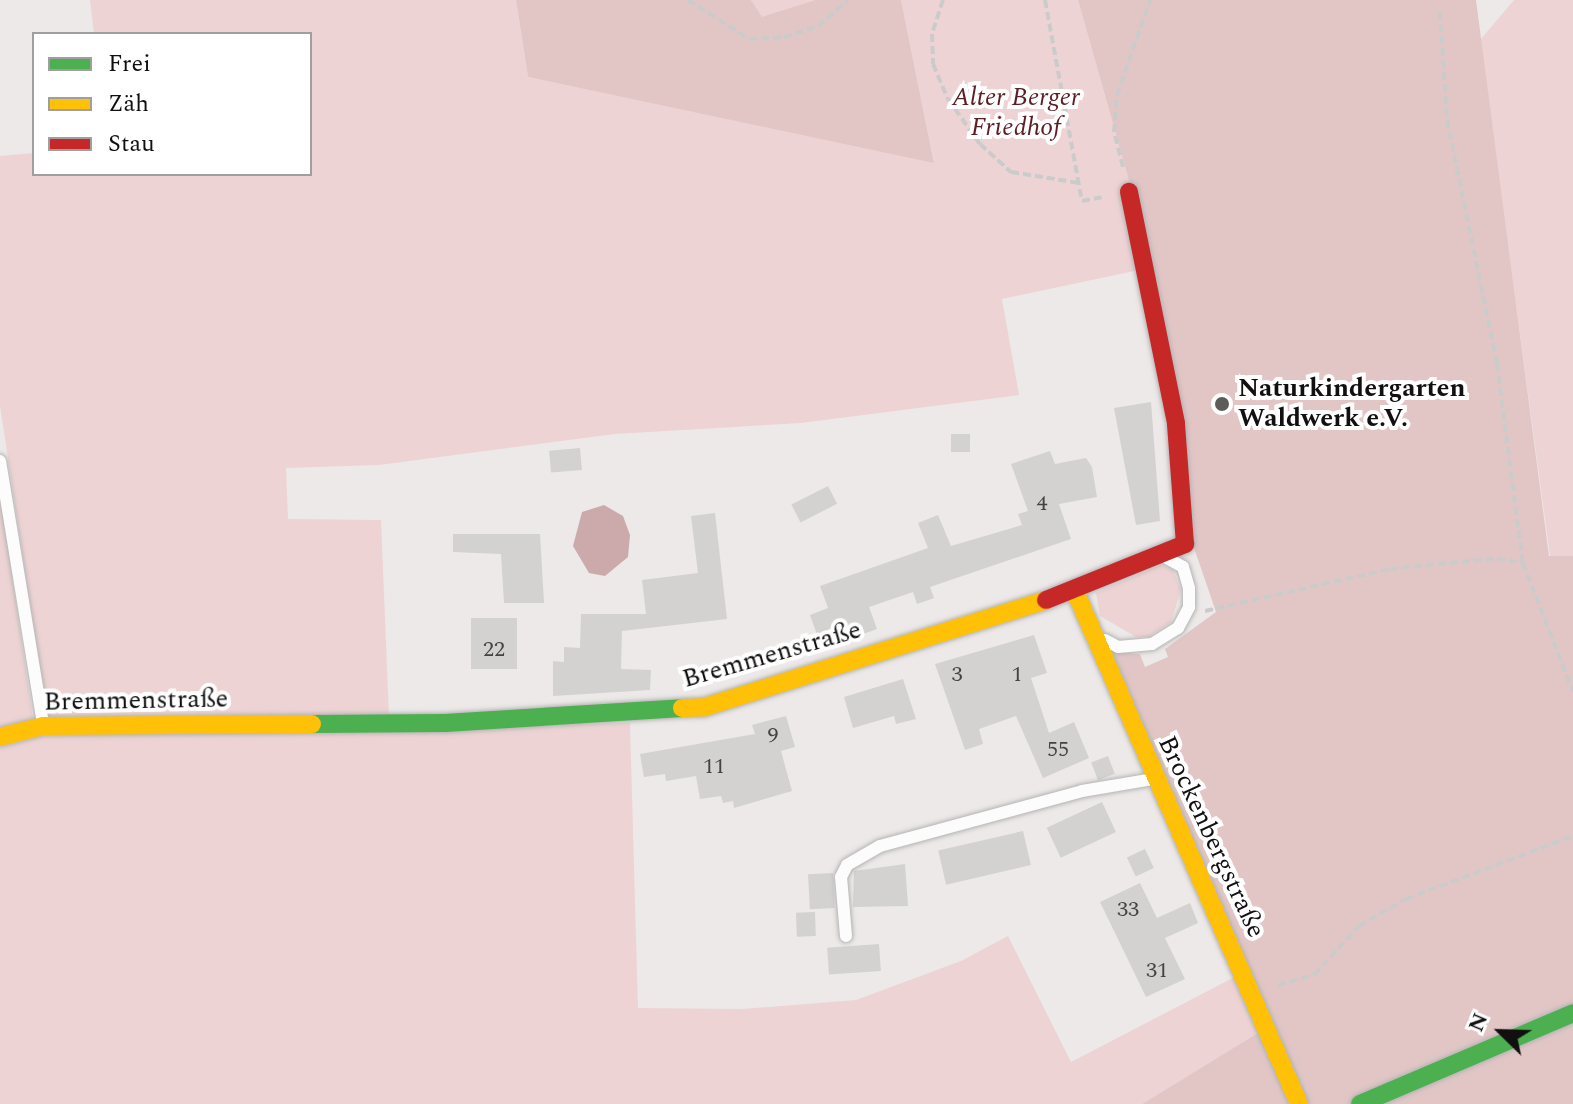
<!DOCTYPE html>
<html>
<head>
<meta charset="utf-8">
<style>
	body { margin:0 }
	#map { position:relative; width:1573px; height:1104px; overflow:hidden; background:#ede9e9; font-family:Spectral,serif }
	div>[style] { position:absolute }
	.green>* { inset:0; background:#eed3d4 }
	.forest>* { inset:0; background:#e2c6c6 }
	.water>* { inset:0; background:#ccaaab }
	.building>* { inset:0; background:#d4d1d1; transform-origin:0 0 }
	.path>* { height:4px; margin-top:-2px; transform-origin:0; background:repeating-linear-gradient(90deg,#cbcbcb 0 8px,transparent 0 12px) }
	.roads { filter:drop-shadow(0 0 2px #b5b3b3) drop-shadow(0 0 2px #b5b3b3) }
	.lane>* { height:12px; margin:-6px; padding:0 6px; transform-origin:6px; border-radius:6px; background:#fcfcfc }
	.fast>* { height:18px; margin:-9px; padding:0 9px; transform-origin:9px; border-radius:9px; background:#4caf50 }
	.slow>* { height:18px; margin:-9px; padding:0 9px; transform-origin:9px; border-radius:9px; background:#ffc107 }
	.jam>* { height:18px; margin:-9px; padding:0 9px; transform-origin:9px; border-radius:9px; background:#c62828 }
	.dots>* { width:22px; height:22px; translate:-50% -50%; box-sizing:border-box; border:4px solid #fff; border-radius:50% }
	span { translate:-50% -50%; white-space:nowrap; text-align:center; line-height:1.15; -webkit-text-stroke:8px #fff; paint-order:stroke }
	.number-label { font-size:22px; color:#444242 }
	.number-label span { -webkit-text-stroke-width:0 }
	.park-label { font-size:26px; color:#5a1f25; font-style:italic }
	.poi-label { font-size:26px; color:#110f0f; font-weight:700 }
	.left { translate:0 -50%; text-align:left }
	.street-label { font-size:26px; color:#110f0f }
	.legend { position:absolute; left:32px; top:32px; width:280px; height:144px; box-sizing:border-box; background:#fff; border:2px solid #a09f9f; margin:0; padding:10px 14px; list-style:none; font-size:24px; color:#110f0f }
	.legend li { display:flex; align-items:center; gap:16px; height:40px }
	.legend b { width:40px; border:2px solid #a09f9f }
	.north { position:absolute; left:1461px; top:992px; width:80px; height:80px; -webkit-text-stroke:6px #fff; paint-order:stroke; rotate:293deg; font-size:22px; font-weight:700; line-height:32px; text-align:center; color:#110f0f }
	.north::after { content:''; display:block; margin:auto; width:28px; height:36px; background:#110f0f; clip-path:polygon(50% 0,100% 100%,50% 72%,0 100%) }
</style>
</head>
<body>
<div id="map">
	<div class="green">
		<div style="clip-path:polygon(90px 0,516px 0,528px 77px,934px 162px,901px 0,1078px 0,1135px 202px,1144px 269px,1002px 299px,1019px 395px,801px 423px,615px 434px,379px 465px,286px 468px,288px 519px,381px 520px,389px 717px,47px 716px,0 406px,0 156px,34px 153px,34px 174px,310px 174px,310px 34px,94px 34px)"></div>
		<div style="clip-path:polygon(751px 0,815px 0,762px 18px)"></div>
		<div style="clip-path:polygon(1514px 0,1573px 0,1573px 556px,1550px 556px,1480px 40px)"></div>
		<div style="clip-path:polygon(0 493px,33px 719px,0 729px)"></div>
		<div style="clip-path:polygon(1161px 565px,1173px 570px,1181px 590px,1171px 622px,1148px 637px,1136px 637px,1100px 616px,1096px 593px)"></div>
		<div style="clip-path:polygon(630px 723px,638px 1008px,742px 1009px,856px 1000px,961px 961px,1008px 936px,1071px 1062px,1250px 969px,1261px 1031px,1142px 1104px,0 1104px,0 748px,41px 736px)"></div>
	</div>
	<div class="forest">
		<div style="clip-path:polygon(516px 0,751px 0,762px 17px,815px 0,901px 0,934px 163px,528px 77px)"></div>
		<div style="clip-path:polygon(1078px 0,1476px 0,1549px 556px,1573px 556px,1573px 1104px,1142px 1104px,1261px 1031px,1111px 652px,1140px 654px,1145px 667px,1168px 657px,1165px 649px,1216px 612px,1192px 542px,1135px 202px)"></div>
	</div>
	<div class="water">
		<div style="clip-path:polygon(604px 505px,623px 516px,630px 535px,628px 557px,605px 576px,589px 573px,573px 546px,582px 512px)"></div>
	</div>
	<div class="building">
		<div style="clip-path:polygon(1151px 402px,1160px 521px,1136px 525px,1114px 408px)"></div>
		<div style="left:970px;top:434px;width:18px;height:19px;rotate:90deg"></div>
		<div style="left:580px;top:448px;width:22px;height:31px;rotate:85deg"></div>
		<div style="clip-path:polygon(1050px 451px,1055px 464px,1086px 458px,1092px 467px,1097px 497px,1059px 504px,1071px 539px,930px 587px,934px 598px,917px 604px,913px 592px,869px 607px,877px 629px,822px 649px,810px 615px,828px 608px,820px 586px,928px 548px,918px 523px,938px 515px,951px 546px,1022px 525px,1018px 514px,1028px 511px,1011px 464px)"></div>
		<div style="left:828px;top:486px;width:20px;height:41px;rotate:63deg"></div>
		<div style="clip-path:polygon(715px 513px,727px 619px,622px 631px,621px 669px,651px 670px,650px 690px,553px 696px,553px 661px,564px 662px,564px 647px,580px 648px,581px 614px,646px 614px,642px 580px,698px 573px,691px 516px)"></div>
		<div style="clip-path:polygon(453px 534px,540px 534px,544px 603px,504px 603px,501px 554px,453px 552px)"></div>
		<div style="left:471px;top:618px;width:46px;height:51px"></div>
		<div style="clip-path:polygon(1034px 635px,1047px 673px,1031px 678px,1049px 733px,1074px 722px,1089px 758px,1043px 778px,1016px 716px,979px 729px,983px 744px,965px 750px,935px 664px)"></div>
		<div style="clip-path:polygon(903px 679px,916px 719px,896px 724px,894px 716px,853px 728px,844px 697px)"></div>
		<div style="clip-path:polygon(786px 716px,795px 747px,781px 751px,792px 791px,734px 808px,733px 801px,723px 803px,721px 796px,700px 799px,696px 776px,666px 781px,665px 774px,644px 777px,640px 754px,755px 734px,752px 725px)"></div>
		<div style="left:1108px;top:756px;width:19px;height:18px;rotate:69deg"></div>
		<div style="left:1102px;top:802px;width:33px;height:61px;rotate:65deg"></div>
		<div style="left:1023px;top:831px;width:35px;height:87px;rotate:77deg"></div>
		<div style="left:1145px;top:849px;width:21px;height:20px;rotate:65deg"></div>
		<div style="clip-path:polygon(905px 864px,908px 906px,853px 907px,854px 871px)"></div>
		<div style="left:833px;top:873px;width:35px;height:25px;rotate:87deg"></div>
		<div style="clip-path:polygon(1140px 883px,1157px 918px,1190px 903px,1198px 923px,1165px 938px,1185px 979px,1146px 997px,1100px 902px)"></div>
		<div style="left:815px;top:912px;width:24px;height:19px;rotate:88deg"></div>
		<div style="left:879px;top:944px;width:27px;height:52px;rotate:86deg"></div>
	</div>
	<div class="path">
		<div style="left:688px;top:0;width:72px;rotate:32.6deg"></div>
		<div style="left:749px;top:39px;width:35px;rotate:-3deg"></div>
		<div style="left:784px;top:37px;width:36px;rotate:-18deg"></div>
		<div style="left:818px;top:26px;width:40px;rotate:-41deg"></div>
		<div style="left:943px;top:0;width:36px;rotate:108deg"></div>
		<div style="left:932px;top:34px;width:30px;rotate:88deg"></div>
		<div style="left:933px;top:64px;width:38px;rotate:67deg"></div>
		<div style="left:948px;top:99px;width:55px;rotate:54.6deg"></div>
		<div style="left:980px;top:144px;width:42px;rotate:42.1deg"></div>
		<div style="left:1011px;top:172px;width:69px;rotate:9.2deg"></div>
		<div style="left:1045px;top:0;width:204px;rotate:79.6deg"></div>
		<div style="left:1082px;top:201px;width:21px;rotate:-11deg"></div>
		<div style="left:1440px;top:12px;width:108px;rotate:86.3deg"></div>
		<div style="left:1447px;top:120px;width:249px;rotate:78.4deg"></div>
		<div style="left:1497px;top:364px;width:201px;rotate:82.6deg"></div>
		<div style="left:1123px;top:167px;width:36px;rotate:-104deg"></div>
		<div style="left:1114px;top:132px;width:37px;rotate:-85deg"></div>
		<div style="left:1117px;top:95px;width:101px;rotate:-70.8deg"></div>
		<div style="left:1205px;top:611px;width:190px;rotate:-12.8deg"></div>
		<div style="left:1390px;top:569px;width:108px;rotate:-5.9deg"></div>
		<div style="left:1497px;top:558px;width:26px;rotate:11deg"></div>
		<div style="left:1523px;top:563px;width:138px;rotate:68.8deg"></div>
		<div style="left:1278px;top:985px;width:37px;rotate:-16deg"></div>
		<div style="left:1314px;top:975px;width:67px;rotate:-47.4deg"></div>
		<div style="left:1359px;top:926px;width:54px;rotate:-29.9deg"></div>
		<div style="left:1406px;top:899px;width:178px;rotate:-20.7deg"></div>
	</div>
	<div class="roads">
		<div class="lane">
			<div style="left:0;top:461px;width:266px;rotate:80.7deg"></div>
			<div style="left:1105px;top:640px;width:15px;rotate:28deg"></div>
			<div style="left:1118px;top:647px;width:34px;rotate:-5deg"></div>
			<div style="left:1152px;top:644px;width:31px;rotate:-32deg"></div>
			<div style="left:1178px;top:628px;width:24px;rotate:-62deg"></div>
			<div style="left:1189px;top:607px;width:19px;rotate:-90deg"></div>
			<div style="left:1189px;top:588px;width:22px;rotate:-106deg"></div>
			<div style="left:1183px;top:567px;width:18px;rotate:-151deg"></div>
			<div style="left:846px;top:936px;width:59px;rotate:-94.8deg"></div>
			<div style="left:841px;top:877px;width:13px;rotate:-63deg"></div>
			<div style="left:847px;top:865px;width:38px;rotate:-30deg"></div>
			<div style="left:880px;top:846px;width:209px;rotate:-15.2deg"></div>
			<div style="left:1082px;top:791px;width:73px;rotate:-9.5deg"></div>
		</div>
		<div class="fast">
			<div style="left:312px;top:724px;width:133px;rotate:-0.4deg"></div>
			<div style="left:445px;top:723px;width:237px;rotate:-3.6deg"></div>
			<div style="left:1360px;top:1104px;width:232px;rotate:-23.1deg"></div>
		</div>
		<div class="slow">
			<div style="left:1075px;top:591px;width:560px;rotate:66.41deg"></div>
			<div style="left:682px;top:708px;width:23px;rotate:-2deg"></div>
			<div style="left:705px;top:707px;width:357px;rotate:-17.4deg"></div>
			<div style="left:0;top:737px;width:44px;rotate:-14.3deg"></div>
			<div style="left:43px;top:726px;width:269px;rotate:-0.4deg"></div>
		</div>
		<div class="jam">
			<div style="left:1046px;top:600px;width:150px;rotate:-21.9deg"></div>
			<div style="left:1185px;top:544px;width:121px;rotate:-94.3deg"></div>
			<div style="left:1176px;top:423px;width:236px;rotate:-101.5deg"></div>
		</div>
	</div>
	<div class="dots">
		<div style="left:1222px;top:404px;background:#5e5b5b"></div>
	</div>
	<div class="number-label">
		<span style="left:1042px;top:504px">4</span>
		<span style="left:494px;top:650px">22</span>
		<span style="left:957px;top:675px">3</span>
		<span style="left:1017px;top:675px">1</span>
		<span style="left:773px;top:736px">9</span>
		<span style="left:1058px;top:750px">55</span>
		<span style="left:714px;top:767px">11</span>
		<span style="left:1128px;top:910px">33</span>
		<span style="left:1157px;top:971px">31</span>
	</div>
	<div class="park-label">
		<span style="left:1016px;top:113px">Alter Berger<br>Friedhof</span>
	</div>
	<div class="poi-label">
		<span class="left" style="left:1238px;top:404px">Naturkindergarten<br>Waldwerk e.V.</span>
	</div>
	<div class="street-label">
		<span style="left:772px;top:655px;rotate:-16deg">Bremmenstraße</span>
		<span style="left:136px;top:701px;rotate:-1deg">Bremmenstraße</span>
		<span style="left:1211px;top:837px;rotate:65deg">Brockenbergstraße</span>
	</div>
	<ul class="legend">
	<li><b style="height:10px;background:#4caf50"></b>Frei</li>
	<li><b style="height:10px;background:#ffc107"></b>Zäh</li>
	<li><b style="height:10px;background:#c62828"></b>Stau</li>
	</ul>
	<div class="north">N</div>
</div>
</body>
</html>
